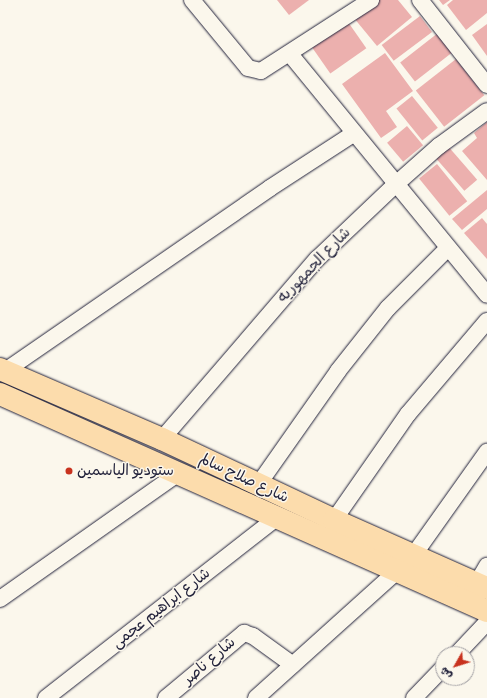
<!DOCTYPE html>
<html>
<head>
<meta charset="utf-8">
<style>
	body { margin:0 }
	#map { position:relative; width:487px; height:698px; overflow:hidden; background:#fbf7ec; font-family:Itim,"Playpen Sans Arabic",sans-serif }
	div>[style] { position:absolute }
	.building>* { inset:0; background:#ecb0ae; transform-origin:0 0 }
	.roads { filter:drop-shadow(0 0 1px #22223b) drop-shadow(0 0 1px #22223b) }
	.minor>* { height:16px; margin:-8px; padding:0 8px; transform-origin:8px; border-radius:8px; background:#fbf7ec }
	.primary>* { height:22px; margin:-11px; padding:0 11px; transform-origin:11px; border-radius:11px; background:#fcdcac }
	.dots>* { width:11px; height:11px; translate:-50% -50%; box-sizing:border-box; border:2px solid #fbf7ec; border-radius:50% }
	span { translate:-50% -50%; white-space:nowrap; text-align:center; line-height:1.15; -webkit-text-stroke:3px #fbf7ec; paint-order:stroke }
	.street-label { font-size:15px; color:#22223b }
	.poi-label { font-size:15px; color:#22223b }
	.left { translate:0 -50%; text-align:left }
	.north { position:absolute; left:435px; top:646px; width:40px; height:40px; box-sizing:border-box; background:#fbf7ec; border:1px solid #a4a2a5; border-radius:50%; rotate:231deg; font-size:11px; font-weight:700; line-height:16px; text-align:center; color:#22223b }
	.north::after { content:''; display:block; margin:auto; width:14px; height:18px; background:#c8321e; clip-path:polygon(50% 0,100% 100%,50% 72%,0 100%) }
</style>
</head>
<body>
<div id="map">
	<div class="building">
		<div style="clip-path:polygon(277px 0,309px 0,289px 15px)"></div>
		<div style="clip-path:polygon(364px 0,398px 0,412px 17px,377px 46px,349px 12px)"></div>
		<div style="clip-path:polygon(439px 0,450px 0,443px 5px)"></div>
		<div style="clip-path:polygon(453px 0,487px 0,487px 13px,466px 30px,447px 5px)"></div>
		<div style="left:420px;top:16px;width:20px;height:48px;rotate:53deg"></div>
		<div style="left:348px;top:22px;width:32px;height:44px;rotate:55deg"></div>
		<div style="clip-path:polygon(487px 24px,487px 56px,472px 35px)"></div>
		<div style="left:438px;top:33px;width:24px;height:48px;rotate:52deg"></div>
		<div style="clip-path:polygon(385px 53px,413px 91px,386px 111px,397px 127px,381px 138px,342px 84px)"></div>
		<div style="left:456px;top:59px;width:46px;height:51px;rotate:52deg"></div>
		<div style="left:412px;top:96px;width:41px;height:20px;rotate:51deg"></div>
		<div style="clip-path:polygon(487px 122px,487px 180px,462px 151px,477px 138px,474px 133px)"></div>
		<div style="left:407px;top:126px;width:25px;height:26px;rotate:50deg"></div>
		<div style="left:447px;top:145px;width:46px;height:17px;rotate:49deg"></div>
		<div style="left:437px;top:164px;width:48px;height:23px;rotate:51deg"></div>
		<div style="clip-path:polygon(487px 190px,487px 209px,462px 230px,452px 219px)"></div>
		<div style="clip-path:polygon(482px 218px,487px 224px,487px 259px,464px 233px)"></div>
	</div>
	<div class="roads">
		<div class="minor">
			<div style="left:192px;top:0;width:88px;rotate:50.5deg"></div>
			<div style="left:248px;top:68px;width:13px;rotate:13deg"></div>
			<div style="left:261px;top:71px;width:131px;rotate:-32.8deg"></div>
			<div style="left:420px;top:0;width:108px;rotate:51.8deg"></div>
			<div style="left:290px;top:54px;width:311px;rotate:50.7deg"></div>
			<div style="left:5px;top:371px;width:322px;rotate:-34.6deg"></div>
			<div style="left:270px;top:188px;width:99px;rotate:-33deg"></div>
			<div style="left:162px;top:439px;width:238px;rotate:-49.3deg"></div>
			<div style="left:317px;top:259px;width:108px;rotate:-43.5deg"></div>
			<div style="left:395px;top:185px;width:59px;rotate:-41.6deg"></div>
			<div style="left:439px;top:146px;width:59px;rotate:-36.1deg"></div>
			<div style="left:258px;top:485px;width:139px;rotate:-54.9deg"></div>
			<div style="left:338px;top:371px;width:80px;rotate:-51.6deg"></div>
			<div style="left:388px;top:308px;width:85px;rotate:-45deg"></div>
			<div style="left:334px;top:520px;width:129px;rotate:-55.1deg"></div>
			<div style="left:408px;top:414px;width:122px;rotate:-49.7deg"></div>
			<div style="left:413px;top:556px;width:128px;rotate:-54.6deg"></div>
			<div style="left:477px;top:583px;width:20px;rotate:-60deg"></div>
			<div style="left:0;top:599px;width:217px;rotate:-35.2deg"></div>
			<div style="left:457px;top:654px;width:44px;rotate:-46.8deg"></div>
			<div style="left:46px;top:698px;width:292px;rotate:-38deg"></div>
			<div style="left:166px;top:698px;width:102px;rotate:-39.8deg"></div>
			<div style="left:244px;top:633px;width:9px;rotate:18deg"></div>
			<div style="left:253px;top:636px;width:49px;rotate:35.9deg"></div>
			<div style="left:256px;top:698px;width:191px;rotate:-42deg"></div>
			<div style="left:414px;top:698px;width:42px;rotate:-46deg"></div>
		</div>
		<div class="primary">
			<div style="left:0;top:369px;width:176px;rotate:23.4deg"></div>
			<div style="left:162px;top:439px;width:190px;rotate:25.2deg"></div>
			<div style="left:334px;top:520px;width:167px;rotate:24deg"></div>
			<div style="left:0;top:394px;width:533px;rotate:24.02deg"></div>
		</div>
	</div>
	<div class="dots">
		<div style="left:69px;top:471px;background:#c8321e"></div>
	</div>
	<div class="street-label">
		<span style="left:314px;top:265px;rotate:-46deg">شارع الجمهوريه</span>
		<span style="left:244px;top:478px;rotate:25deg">شارع صلاح سالم</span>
		<span style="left:161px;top:608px;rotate:-38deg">شارع ابراهيم عجمى</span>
		<span style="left:209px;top:661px;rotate:-41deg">شارع ناصر</span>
	</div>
	<div class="poi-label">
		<span class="left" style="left:77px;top:471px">ستوديو الياسمين</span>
	</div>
	<div class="north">ش</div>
</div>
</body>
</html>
